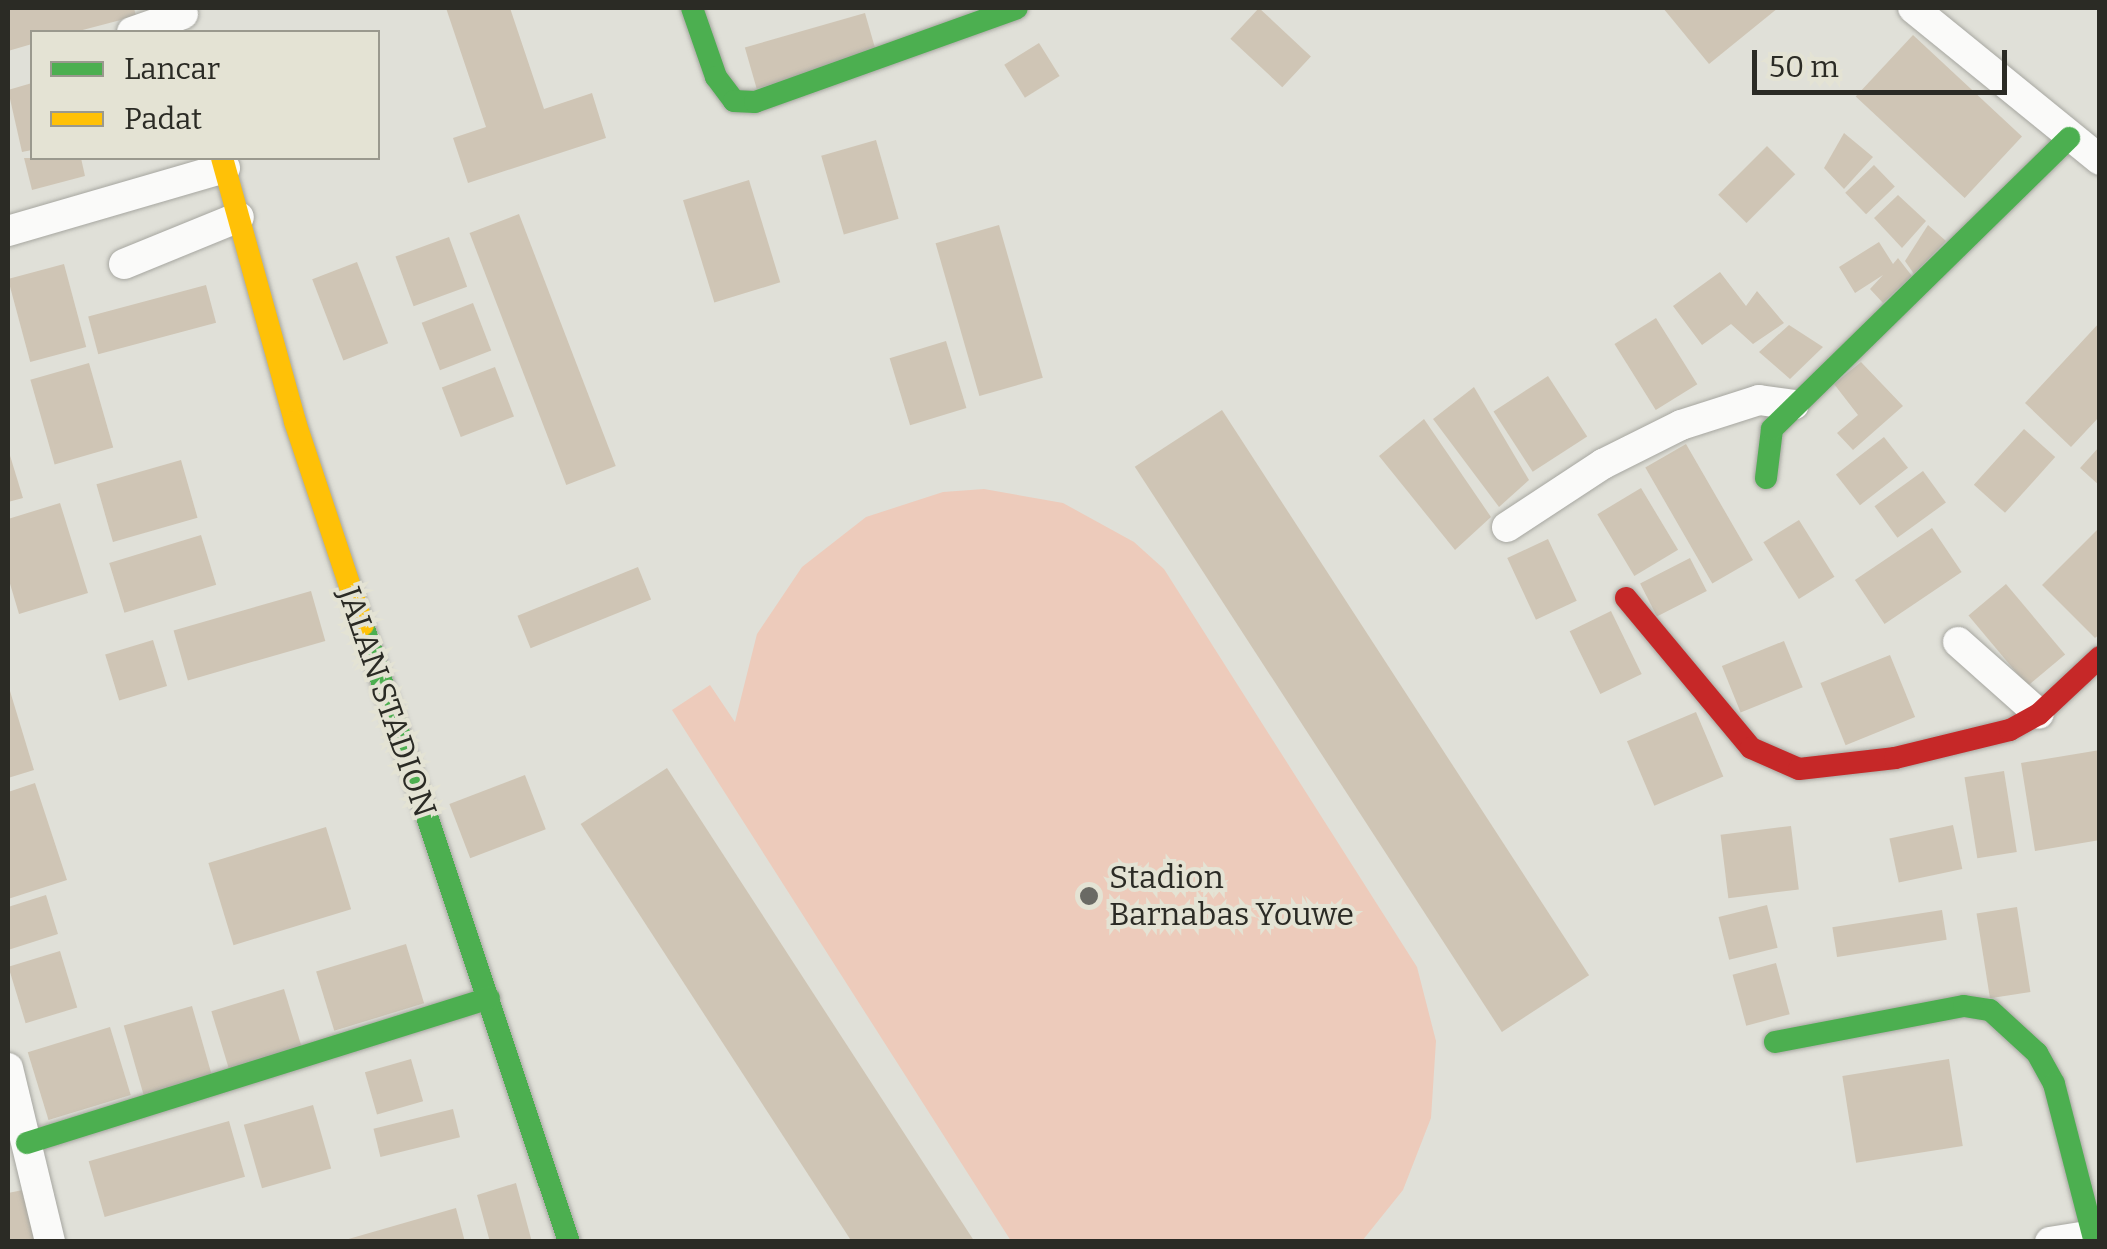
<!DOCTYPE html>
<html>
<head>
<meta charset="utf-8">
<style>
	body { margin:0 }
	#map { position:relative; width:2107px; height:1249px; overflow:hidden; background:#e0e0d8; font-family:Bitter,serif }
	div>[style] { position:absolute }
	.green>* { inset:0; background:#edcbbb }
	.building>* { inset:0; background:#cfc5b5; transform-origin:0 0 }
	.roads { filter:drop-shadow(0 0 2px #a6a6a0) drop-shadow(0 0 2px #a6a6a0) }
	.street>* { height:30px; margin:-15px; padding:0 15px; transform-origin:15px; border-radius:15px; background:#fafaf9 }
	.fast>* { height:22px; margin:-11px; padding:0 11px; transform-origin:11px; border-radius:11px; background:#4caf50 }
	.slow>* { height:22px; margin:-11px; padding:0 11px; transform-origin:11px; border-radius:11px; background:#ffc107 }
	.jam>* { height:22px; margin:-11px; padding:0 11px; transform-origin:11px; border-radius:11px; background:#c62828 }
	.dots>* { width:28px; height:28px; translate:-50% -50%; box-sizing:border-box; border:5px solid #e4e3d4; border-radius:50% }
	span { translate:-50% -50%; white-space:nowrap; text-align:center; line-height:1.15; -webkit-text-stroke:8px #e4e3d4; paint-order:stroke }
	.street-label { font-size:32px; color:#2b2b25 }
	.poi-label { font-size:32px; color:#2b2b25 }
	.left { translate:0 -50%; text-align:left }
	.frame { position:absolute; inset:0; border:10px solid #2b2b25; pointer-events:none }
	.legend { position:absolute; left:30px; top:30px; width:350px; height:130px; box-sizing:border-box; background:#e4e3d4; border:2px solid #9a998e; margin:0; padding:12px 18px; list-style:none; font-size:30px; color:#2b2b25 }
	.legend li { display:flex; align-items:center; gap:20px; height:50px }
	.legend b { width:50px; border:2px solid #9a998e }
	.scale { position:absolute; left:1752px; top:50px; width:255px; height:45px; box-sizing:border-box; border:5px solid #2b2b25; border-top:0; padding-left:12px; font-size:30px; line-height:35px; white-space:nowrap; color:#2b2b25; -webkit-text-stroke:8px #e4e3d4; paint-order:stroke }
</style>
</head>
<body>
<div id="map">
	<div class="green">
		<div style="clip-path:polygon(984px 489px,1063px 503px,1134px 542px,1164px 569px,1417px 967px,1436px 1041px,1431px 1118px,1403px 1190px,1362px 1241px,1011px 1241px,672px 710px,710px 685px,735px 722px,757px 634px,802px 567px,866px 517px,943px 492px)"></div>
	</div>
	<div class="building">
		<div style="clip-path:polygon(8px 8px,134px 8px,136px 16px,75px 32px,32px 32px,32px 44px,8px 51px)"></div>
		<div style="clip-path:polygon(446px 8px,510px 8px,544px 109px,592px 93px,606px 138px,468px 183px,453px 138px,486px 127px)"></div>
		<div style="left:1259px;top:8px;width:71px;height:42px;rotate:43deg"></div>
		<div style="clip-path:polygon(1663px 8px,1778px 8px,1709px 64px)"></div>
		<div style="left:865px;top:13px;width:43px;height:125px;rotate:74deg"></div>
		<div style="left:1913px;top:35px;width:149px;height:84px;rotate:43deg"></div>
		<div style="left:1039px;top:43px;width:39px;height:41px;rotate:58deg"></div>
		<div style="clip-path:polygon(32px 83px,32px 150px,22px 152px,8px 90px)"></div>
		<div style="clip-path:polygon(1844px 133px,1873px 157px,1844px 189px,1824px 168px)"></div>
		<div style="left:876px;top:140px;width:82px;height:57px;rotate:74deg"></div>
		<div style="left:1767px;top:146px;width:40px;height:69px;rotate:45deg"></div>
		<div style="clip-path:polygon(24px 158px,81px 158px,85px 176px,32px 190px)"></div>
		<div style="left:1874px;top:165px;width:30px;height:40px;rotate:46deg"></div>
		<div style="left:749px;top:180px;width:107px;height:69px;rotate:73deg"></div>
		<div style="clip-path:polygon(1898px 195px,1926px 221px,1902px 248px,1874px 218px)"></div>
		<div style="left:519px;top:214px;width:270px;height:53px;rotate:69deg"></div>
		<div style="left:999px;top:225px;width:159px;height:66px;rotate:74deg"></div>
		<div style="clip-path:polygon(1928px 225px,1946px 241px,1914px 274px,1905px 261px)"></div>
		<div style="left:449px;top:237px;width:53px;height:57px;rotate:70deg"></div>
		<div style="clip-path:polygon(1879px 242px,1893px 264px,1898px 258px,1912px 276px,1883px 303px,1870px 289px,1883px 275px,1855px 293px,1839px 267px)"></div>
		<div style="left:357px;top:262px;width:87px;height:48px;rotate:69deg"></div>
		<div style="left:64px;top:264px;width:86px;height:58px;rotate:75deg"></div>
		<div style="clip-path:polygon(1720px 272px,1746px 306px,1757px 291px,1784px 323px,1753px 344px,1731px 324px,1702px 345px,1673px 306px)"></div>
		<div style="left:206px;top:285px;width:39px;height:122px;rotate:75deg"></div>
		<div style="left:473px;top:303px;width:51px;height:55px;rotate:69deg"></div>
		<div style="left:1656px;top:318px;width:78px;height:49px;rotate:58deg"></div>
		<div style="clip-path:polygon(2100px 322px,2100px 416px,2071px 447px,2025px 403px)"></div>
		<div style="clip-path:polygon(1789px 325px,1823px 347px,1790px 379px,1759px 352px)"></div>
		<div style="left:946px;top:341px;width:70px;height:59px;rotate:73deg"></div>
		<div style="clip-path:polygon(1861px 362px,1903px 406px,1853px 450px,1837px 433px,1858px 415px,1834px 384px)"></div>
		<div style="left:89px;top:363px;width:88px;height:61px;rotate:74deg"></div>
		<div style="left:495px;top:367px;width:53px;height:57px;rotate:69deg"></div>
		<div style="left:1548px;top:376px;width:72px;height:65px;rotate:57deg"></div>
		<div style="clip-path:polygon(1474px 387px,1529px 480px,1499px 507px,1433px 419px)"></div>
		<div style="left:1222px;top:410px;width:674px;height:104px;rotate:57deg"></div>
		<div style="clip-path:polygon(1424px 419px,1491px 517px,1455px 550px,1379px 456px)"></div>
		<div style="left:2024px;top:429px;width:42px;height:75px;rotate:42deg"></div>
		<div style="left:1884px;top:437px;width:39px;height:61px;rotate:52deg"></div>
		<div style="left:1686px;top:444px;width:134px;height:47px;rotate:60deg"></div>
		<div style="clip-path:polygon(2100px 446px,2100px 486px,2080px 468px)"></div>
		<div style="clip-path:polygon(8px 449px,23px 498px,8px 502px)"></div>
		<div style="left:181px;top:460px;width:60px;height:88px;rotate:74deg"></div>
		<div style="left:1923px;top:471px;width:39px;height:60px;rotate:54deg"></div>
		<div style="left:1641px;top:488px;width:72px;height:51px;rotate:59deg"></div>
		<div style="clip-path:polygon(60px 503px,88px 593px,19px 614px,8px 577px,8px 519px)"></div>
		<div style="left:1799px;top:520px;width:67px;height:42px;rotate:58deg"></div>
		<div style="clip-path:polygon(2100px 527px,2100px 634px,2095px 638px,2042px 585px)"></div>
		<div style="left:1932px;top:528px;width:53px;height:93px;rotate:56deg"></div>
		<div style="left:201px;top:535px;width:52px;height:96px;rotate:73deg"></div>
		<div style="left:1548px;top:539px;width:68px;height:45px;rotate:65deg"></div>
		<div style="left:1690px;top:558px;width:37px;height:56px;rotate:63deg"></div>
		<div style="left:638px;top:567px;width:35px;height:130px;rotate:68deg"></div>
		<div style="left:2006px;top:584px;width:92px;height:49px;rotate:50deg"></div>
		<div style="left:311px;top:591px;width:52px;height:143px;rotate:74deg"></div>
		<div style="left:1611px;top:611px;width:70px;height:46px;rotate:64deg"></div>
		<div style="left:153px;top:640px;width:48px;height:50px;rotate:73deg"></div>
		<div style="left:1784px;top:641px;width:50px;height:67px;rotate:68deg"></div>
		<div style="left:1890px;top:655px;width:67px;height:75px;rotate:68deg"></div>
		<div style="clip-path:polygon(10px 691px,34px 770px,8px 778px,8px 692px)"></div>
		<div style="left:1696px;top:712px;width:70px;height:75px;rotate:67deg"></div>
		<div style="clip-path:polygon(2100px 750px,2100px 840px,2035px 851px,2021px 763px)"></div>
		<div style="left:667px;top:768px;width:564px;height:103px;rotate:57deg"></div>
		<div style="left:2004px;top:771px;width:82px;height:40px;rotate:81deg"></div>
		<div style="left:525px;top:775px;width:58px;height:81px;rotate:69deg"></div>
		<div style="clip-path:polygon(35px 783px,67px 880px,8px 899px,8px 792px)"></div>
		<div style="left:1953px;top:825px;width:45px;height:65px;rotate:78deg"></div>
		<div style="left:1791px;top:826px;width:64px;height:71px;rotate:83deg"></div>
		<div style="left:326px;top:827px;width:86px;height:123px;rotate:73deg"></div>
		<div style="clip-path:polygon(46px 895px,58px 934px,8px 950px,8px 907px)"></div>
		<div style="left:1767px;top:905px;width:44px;height:50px;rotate:76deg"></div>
		<div style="left:2017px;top:907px;width:86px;height:41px;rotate:81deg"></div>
		<div style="left:1942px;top:910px;width:30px;height:111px;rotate:81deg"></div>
		<div style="left:406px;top:944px;width:62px;height:94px;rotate:73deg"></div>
		<div style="left:60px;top:951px;width:59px;height:54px;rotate:73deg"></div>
		<div style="left:1776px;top:963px;width:53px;height:45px;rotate:75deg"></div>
		<div style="left:284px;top:989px;width:65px;height:76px;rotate:73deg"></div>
		<div style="left:192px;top:1006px;width:76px;height:71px;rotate:74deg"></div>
		<div style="left:110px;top:1027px;width:71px;height:86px;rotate:73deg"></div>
		<div style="left:411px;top:1059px;width:44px;height:48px;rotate:74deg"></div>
		<div style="left:1949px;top:1059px;width:88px;height:108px;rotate:81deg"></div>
		<div style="left:313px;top:1105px;width:66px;height:72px;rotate:74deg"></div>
		<div style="left:453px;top:1109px;width:29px;height:82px;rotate:76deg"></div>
		<div style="left:229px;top:1121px;width:58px;height:146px;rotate:74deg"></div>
		<div style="clip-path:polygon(516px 1183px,532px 1242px,490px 1242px,477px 1195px)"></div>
		<div style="clip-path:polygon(23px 1190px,36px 1242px,8px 1242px,8px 1193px)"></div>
		<div style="clip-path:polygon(456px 1208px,465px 1242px,345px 1242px,345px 1240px)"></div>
	</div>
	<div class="roads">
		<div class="street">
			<div style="left:1913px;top:8px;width:241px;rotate:39.1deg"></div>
			<div style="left:132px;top:32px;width:54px;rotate:-19.4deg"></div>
			<div style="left:8px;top:231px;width:226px;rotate:-16.2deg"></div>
			<div style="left:124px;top:264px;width:124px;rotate:-22.2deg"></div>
			<div style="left:1507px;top:527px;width:115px;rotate:-33.3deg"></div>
			<div style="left:1603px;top:464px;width:87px;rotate:-26.6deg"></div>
			<div style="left:1681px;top:425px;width:82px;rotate:-17.8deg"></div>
			<div style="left:1759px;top:400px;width:35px;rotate:8deg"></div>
			<div style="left:1958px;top:642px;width:108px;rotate:41.6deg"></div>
			<div style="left:8px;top:1068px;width:179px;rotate:76.4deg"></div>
			<div style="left:2050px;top:1242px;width:51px;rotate:-9.1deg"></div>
		</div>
		<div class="fast">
			<div style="left:692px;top:8px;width:73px;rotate:70.8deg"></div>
			<div style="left:716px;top:77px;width:30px;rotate:53deg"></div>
			<div style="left:734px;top:101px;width:21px;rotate:3deg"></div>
			<div style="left:755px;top:102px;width:278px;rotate:-19.7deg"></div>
			<div style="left:1766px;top:478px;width:49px;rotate:-83deg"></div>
			<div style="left:1772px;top:429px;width:416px;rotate:-44.4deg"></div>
			<div style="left:363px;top:625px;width:650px;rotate:71.54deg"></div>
			<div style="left:1775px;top:1042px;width:192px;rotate:-10.8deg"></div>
			<div style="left:1964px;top:1006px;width:26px;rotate:9deg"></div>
			<div style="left:1990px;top:1010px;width:64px;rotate:42.5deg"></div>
			<div style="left:2037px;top:1053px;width:35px;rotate:61deg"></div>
			<div style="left:2054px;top:1084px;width:156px;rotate:75.5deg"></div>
			<div style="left:27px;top:1143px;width:484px;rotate:-17.4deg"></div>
		</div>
		<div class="slow">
			<div style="left:222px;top:158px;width:274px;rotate:74.5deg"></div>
			<div style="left:295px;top:422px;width:214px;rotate:71.5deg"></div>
		</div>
		<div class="jam">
			<div style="left:1626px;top:598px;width:195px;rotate:50.2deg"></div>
			<div style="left:1751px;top:748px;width:52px;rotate:23.6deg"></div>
			<div style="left:1799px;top:769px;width:97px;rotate:-6.5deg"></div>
			<div style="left:1895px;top:758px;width:118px;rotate:-13.7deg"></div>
			<div style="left:2010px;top:730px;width:33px;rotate:-29deg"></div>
			<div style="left:2039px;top:714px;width:83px;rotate:-43.1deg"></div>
		</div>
	</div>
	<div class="dots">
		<div style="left:1089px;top:896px;background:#6a6a64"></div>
	</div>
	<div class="street-label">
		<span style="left:387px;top:702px;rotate:71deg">JALAN STADION</span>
	</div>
	<div class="poi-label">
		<span class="left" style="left:1109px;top:896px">Stadion<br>Barnabas Youwe</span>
	</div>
	<div class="frame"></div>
	<ul class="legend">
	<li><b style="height:12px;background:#4caf50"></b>Lancar</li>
	<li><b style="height:12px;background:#ffc107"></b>Padat</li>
	</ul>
	<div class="scale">50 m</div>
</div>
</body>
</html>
